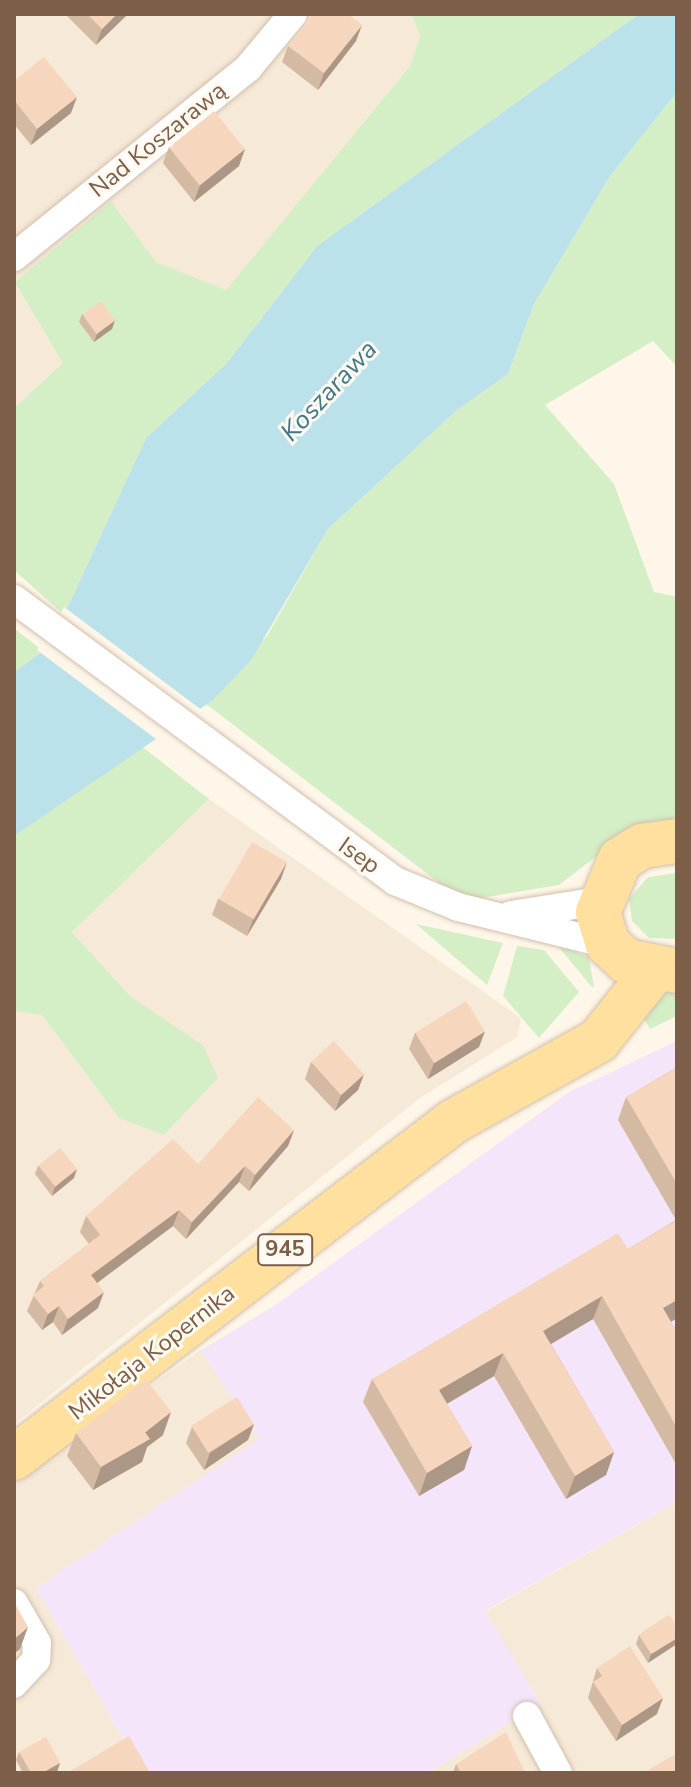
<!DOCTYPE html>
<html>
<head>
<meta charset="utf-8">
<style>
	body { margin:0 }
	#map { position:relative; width:691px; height:1787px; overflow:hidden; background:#fef7e9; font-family:"Nunito Sans",sans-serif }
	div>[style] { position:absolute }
	.residential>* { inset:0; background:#f6e9d7 }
	.education>* { inset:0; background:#f4e5fb }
	.green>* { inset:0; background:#d4eec5 }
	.water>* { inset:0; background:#bbe1ea }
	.pier>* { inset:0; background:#fef7e9 }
	.roads { filter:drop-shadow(0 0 2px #d2bfad) drop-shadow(0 0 2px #d2bfad) }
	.minor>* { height:28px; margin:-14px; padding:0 14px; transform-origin:14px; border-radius:14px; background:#fff }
	.primary>* { height:44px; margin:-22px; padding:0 22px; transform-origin:22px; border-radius:22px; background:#ffe09f }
	.wall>* { inset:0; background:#d4b9a3 }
	.shaded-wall>* { inset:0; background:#ac9685 }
	.building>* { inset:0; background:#f6d7be; transform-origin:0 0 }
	span { translate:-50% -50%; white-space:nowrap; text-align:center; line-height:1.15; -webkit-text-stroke:6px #fffaf1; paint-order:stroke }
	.shield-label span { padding:2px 6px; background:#fffaf1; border:2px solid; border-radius:6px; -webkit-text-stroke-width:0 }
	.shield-label { font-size:22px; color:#7c5e49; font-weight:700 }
	.street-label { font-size:24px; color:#7c5e49 }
	.water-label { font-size:26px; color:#3e7989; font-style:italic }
	.frame { position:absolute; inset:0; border:16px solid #7c5e49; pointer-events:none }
</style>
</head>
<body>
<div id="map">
	<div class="residential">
		<div style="clip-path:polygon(14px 14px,411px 14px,420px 36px,410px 66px,226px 290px,156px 262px,111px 201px,15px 282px,64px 363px,14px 408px)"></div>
		<div style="clip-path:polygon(209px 799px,521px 1018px,517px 1037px,420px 1098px,14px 1424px,14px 1011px,42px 1015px,119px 1118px,164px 1135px,217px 1079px,203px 1045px,130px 996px,72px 932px)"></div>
		<div style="clip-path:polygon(201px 1350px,259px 1439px,36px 1588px,143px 1773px,14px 1773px,14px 1482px)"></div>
		<div style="clip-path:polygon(677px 1502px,677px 1773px,428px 1773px,541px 1703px,485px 1612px)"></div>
	</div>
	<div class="education">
		<div style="clip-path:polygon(677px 1041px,677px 1502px,485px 1611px,541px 1703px,428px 1773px,143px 1773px,36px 1588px,259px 1439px,201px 1350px,274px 1306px,569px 1092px)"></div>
	</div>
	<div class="green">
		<div style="clip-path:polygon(411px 14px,639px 14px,317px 246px,227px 363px,146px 438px,64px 615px,14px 570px,14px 408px,63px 363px,15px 282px,111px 201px,156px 262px,226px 290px,410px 66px,420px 36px)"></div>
		<div style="clip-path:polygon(677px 92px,677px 367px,653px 341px,545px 405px,614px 484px,654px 592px,677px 597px,677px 830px,616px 841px,559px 885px,481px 898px,451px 892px,206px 704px,267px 636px,328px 529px,457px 410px,508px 374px,534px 304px,610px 176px)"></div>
		<div style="clip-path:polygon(14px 628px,43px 651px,14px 672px)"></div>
		<div style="clip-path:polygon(140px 745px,209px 799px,72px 932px,130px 996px,203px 1045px,218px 1078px,164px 1135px,119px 1118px,42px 1015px,14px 1011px,14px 836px)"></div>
		<div style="clip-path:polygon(677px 873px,677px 939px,649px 938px,632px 921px,629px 899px,648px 877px)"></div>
		<div style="clip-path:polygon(416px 924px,503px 943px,487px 985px)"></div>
		<div style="clip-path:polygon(557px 945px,589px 957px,594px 988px,591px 986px)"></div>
		<div style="clip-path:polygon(517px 946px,544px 950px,579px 992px,539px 1038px,503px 996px)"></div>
		<div style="clip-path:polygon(677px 984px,677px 1016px,650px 1029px,639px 1010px)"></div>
	</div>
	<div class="water">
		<div style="clip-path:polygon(639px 14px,677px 14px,677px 92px,610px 176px,534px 304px,508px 374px,457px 410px,328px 529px,251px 660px,213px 700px,14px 836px,14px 672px,43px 651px,64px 615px,146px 438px,227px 363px,317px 246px)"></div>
	</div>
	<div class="pier">
		<div style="clip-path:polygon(64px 607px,203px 711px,156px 739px,37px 650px)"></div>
	</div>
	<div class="roads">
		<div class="minor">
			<div style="left:14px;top:257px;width:301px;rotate:-38.9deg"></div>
			<div style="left:248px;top:68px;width:70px;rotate:-50.2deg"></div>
			<div style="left:14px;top:599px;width:474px;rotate:36.5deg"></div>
			<div style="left:395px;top:881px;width:68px;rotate:22.4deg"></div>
			<div style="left:458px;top:907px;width:154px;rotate:13.9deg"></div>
			<div style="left:511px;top:915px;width:89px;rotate:-9deg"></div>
			<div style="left:14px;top:1603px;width:46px;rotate:60.1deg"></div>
			<div style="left:37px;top:1643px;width:17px;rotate:93deg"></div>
			<div style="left:36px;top:1660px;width:33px;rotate:133deg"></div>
			<div style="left:527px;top:1716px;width:65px;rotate:61.5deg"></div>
		</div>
		<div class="primary">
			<div style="left:677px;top:841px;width:35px;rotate:172deg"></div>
			<div style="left:642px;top:846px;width:26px;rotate:148deg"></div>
			<div style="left:620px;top:860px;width:56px;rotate:112.9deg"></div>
			<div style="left:598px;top:912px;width:34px;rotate:73deg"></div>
			<div style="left:608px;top:944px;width:25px;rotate:43deg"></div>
			<div style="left:626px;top:961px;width:52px;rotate:11.1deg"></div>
			<div style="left:14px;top:1458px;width:554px;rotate:-37.45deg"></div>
			<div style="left:454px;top:1121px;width:165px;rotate:-29.1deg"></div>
			<div style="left:598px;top:1041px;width:88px;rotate:-51.4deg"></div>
		</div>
	</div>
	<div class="wall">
		<div style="clip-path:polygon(65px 14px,128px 14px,96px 45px)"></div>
		<div style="clip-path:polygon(356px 41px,318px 90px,282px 62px,288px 46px)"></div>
		<div style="clip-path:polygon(14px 81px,71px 113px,31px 145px,14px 124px)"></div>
		<div style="clip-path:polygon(169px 147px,239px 166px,194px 202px,163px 163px)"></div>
		<div style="clip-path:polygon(82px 314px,115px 320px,112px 329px,94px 342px,79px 322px)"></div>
		<div style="clip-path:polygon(281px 879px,247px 936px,212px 915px,218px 899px)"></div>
		<div style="clip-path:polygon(485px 1031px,479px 1047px,428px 1079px,409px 1049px,415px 1033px)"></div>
		<div style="clip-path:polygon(311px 1062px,364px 1074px,358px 1090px,335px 1111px,305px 1079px)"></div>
		<div style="clip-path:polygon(677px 1067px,677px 1318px,671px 1322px,677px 1332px,677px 1466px,593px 1319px,551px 1344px,614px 1452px,606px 1475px,566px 1499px,494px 1376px,447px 1404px,472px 1446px,464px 1470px,419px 1496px,363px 1402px,372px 1379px,628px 1249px,676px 1220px,618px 1120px,626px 1097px)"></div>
		<div style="clip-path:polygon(294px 1130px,288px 1146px,249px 1191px,239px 1182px,186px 1239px,173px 1226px,97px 1283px,98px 1308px,62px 1335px,53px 1322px,42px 1330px,27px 1311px,40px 1281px,89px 1244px,80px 1232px,86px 1216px,198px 1164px)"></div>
		<div style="clip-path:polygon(38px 1166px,74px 1178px,52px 1196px,35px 1174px)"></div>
		<div style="clip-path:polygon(254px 1424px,248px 1440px,204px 1470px,186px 1443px,192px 1427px)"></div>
		<div style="clip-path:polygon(76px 1433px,163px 1435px,147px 1447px,142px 1462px,93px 1490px,67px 1456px)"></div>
		<div style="clip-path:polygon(669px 1615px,648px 1663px,636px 1644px,639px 1635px)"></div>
		<div style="clip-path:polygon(597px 1668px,657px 1714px,616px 1741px,588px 1698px)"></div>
		<div style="clip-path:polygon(19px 1752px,60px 1763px,57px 1772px,54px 1773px,23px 1773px,16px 1760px)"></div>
		<div style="clip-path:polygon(456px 1764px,525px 1773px,453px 1773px)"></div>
	</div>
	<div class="shaded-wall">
		<div style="clip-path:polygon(117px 14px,128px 14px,96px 45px,102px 29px)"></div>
		<div style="clip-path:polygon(362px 25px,356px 41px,318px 90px,324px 73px)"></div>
		<div style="clip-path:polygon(77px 97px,71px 113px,31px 145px,37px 129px)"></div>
		<div style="clip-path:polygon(245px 149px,239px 166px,194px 202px,200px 185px)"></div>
		<div style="clip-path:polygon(115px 320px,112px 329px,94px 342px,97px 334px)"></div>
		<div style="clip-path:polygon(287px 862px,281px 879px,247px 936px,253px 920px)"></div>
		<div style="clip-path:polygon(485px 1031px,479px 1047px,428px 1079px,434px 1063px)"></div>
		<div style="clip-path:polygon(364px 1074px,358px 1090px,335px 1111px,341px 1095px)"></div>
		<div style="clip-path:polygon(294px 1130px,288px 1146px,249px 1191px,255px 1175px)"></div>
		<div style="clip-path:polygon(245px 1166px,239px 1182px,186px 1239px,192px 1222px)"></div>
		<div style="clip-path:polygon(77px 1169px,74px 1178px,52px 1196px,55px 1187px)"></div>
		<div style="clip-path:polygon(179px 1210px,173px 1226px,85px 1292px,91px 1275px)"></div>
		<div style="clip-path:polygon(104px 1292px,98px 1308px,62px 1335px,68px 1319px)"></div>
		<div style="clip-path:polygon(602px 1296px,593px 1319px,534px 1354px,543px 1331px)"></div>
		<div style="clip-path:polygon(677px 1300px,677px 1318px,655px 1332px,663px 1308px)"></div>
		<div style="clip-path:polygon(59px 1306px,53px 1322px,42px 1330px,48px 1314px)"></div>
		<div style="clip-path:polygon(503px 1353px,494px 1376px,431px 1413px,439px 1390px)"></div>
		<div style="clip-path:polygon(171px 1412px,163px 1435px,147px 1447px,142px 1462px,93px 1490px,101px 1467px)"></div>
		<div style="clip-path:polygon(254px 1424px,248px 1440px,204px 1470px,210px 1453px)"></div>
		<div style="clip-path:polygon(472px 1446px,464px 1470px,419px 1496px,427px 1473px)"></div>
		<div style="clip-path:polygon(614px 1452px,606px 1475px,566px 1499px,575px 1476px)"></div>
		<div style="clip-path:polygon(28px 1627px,20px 1649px,14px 1654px,14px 1639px)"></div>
		<div style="clip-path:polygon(677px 1638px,677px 1644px,648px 1663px,651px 1654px)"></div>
		<div style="clip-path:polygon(663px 1698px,657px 1714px,616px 1741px,622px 1725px)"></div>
		<div style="clip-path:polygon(60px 1763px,57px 1772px,54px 1773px,42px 1773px)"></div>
	</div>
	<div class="building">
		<div style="clip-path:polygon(87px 14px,117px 14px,102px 29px)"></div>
		<div style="clip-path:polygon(313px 14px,348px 14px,362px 25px,324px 73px,288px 46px)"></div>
		<div style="clip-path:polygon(44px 57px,77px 97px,37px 129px,14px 100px,14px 81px)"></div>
		<div style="left:214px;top:111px;width:49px;height:58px;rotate:51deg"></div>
		<div style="left:101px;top:301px;width:24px;height:23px;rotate:54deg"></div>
		<div style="left:252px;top:842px;width:40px;height:66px;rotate:30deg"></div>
		<div style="left:466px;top:1001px;width:36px;height:60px;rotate:58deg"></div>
		<div style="left:334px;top:1041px;width:45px;height:31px;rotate:48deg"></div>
		<div style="clip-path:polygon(677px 1067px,677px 1184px,626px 1097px)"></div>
		<div style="clip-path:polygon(258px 1097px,294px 1130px,255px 1175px,245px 1166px,192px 1222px,179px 1210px,91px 1275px,104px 1292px,68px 1319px,59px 1306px,48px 1314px,33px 1295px,44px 1286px,40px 1281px,100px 1235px,86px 1216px,173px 1139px,198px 1164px)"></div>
		<div style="left:60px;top:1148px;width:27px;height:28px;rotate:51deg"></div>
		<div style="clip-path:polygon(677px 1220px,677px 1300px,663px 1308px,677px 1332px,677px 1428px,602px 1296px,543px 1331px,614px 1452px,575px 1476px,503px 1353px,439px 1390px,472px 1446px,427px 1473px,372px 1379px,618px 1233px,628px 1249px)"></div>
		<div style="clip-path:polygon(146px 1379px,171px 1412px,145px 1432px,150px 1439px,101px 1467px,76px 1433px)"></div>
		<div style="left:237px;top:1397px;width:32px;height:54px;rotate:58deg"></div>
		<div style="clip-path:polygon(14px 1602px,28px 1627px,14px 1639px)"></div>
		<div style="clip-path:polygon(669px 1615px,677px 1626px,677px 1638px,651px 1654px,639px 1635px)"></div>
		<div style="clip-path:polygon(630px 1646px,663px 1698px,622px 1725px,593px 1682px,602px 1676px,597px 1668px)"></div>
		<div style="clip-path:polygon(506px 1732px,525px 1773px,461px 1773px,456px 1764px)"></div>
		<div style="clip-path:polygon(129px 1736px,150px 1773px,67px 1773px)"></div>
		<div style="clip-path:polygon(46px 1737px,60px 1763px,42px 1773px,31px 1773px,19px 1752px)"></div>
		<div style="clip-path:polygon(677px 1753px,677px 1773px,643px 1773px)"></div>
	</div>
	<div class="shield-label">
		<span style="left:285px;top:1250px">945</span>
	</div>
	<div class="street-label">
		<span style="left:158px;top:140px;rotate:-39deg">Nad Koszarawą</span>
		<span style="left:359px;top:856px;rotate:35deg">Isep</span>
		<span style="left:152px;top:1353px;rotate:-38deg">Mikołaja Kopernika</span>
	</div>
	<div class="water-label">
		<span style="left:329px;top:391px;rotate:-47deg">Koszarawa</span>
	</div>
	<div class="frame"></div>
</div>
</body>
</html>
